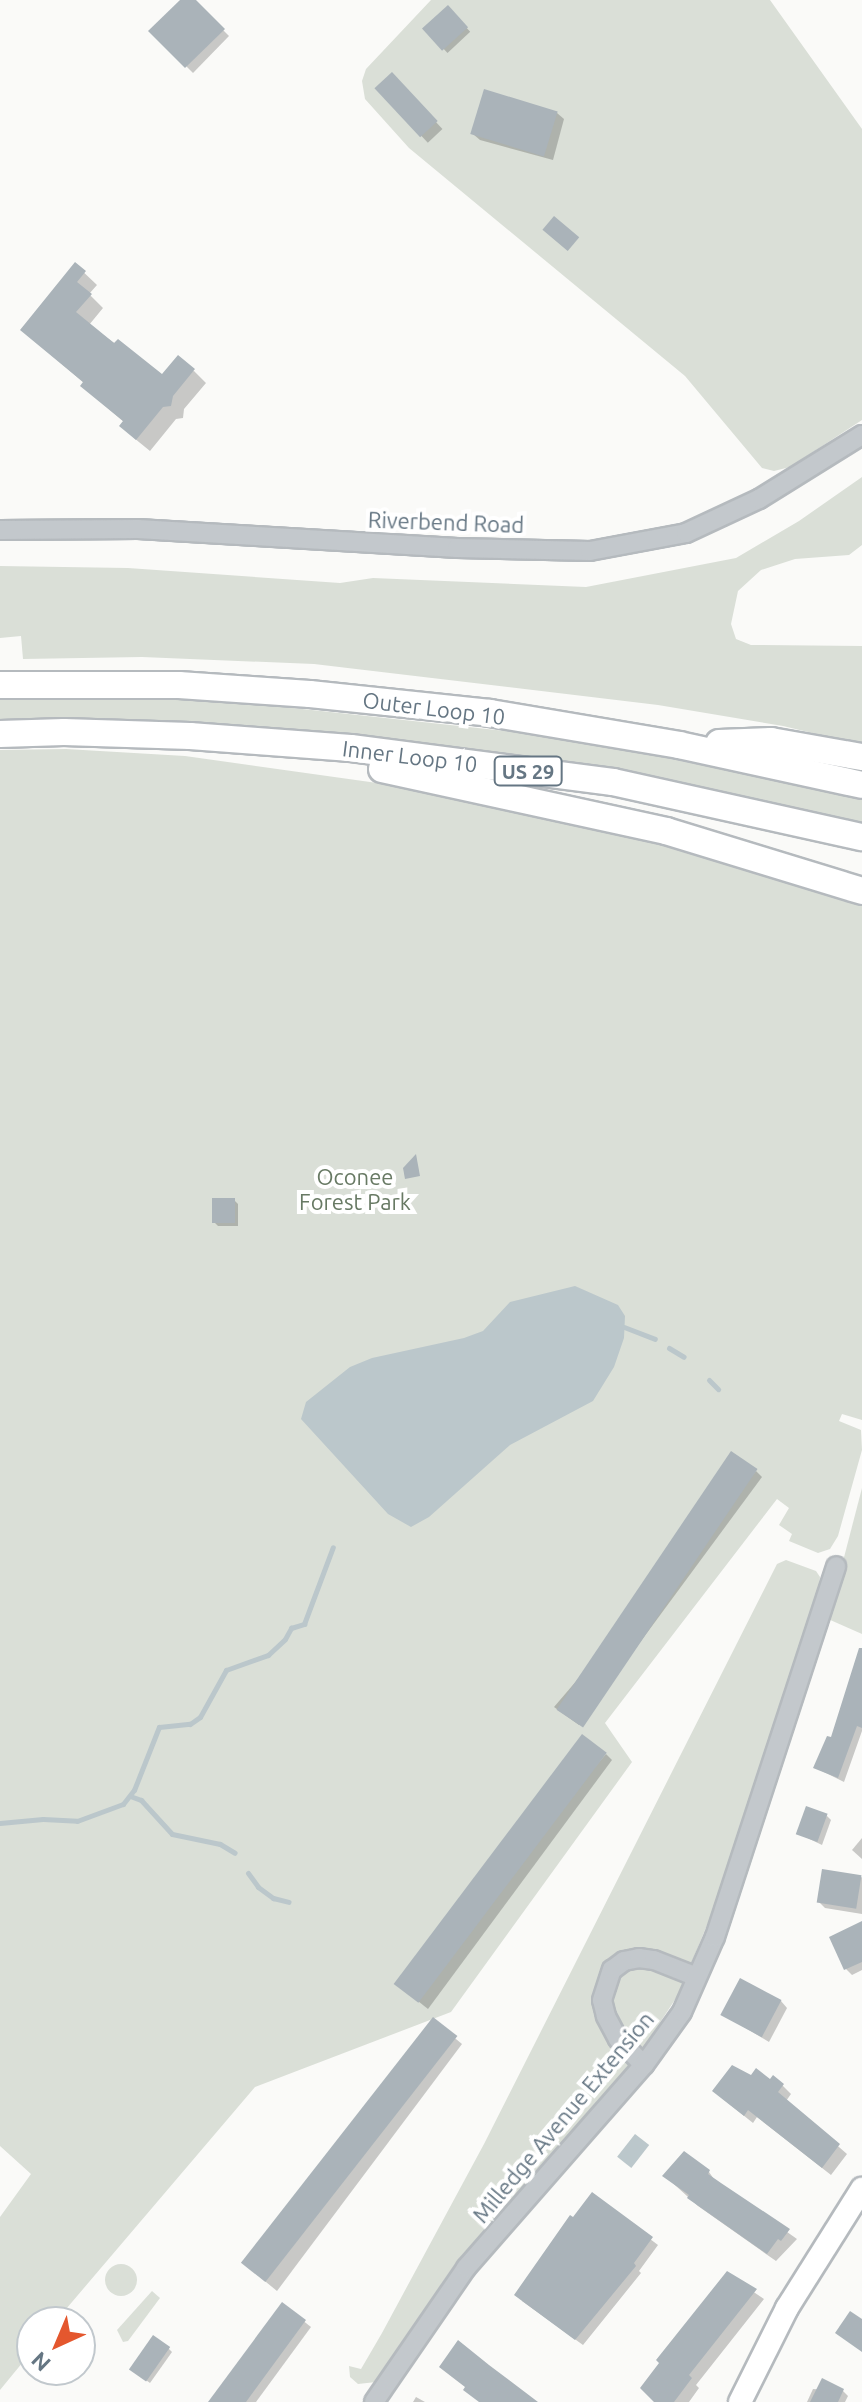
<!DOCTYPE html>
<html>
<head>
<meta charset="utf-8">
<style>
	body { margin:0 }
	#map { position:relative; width:862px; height:2402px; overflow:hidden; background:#fafaf8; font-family:Ubuntu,sans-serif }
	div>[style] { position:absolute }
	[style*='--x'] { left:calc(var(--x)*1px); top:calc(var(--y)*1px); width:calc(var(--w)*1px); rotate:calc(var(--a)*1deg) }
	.green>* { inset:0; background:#dadfd7 }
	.round { border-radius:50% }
	.water>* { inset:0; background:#bbc7cb; transform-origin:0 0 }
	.shadow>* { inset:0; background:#0003; transform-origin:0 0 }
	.stream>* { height:5px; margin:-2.5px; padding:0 2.5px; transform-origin:2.5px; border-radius:2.5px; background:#bbc7cb }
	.building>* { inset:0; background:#aab3b9; transform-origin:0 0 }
	.roads { filter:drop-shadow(2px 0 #b5babe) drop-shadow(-2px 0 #b5babe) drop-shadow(0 2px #b5babe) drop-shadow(0 -2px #b5babe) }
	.minor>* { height:18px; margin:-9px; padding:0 9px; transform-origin:9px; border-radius:9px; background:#c3c8cc }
	.major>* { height:22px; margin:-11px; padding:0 11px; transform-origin:11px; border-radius:11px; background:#fff }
	.highway>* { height:26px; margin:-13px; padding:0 13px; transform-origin:13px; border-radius:13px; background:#fff }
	span { translate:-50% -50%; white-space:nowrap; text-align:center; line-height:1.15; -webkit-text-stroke:8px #fff; paint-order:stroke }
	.shield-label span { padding:2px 6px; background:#fff; border:2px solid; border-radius:6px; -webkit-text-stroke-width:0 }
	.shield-label { font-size:20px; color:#657683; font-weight:700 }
	.street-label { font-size:22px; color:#657683 }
	.park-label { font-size:22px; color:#687a64 }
	.north { position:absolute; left:16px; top:2306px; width:80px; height:80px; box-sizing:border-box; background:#fff; border:2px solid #c1c8cd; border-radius:50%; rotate:224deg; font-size:22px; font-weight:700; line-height:32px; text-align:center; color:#657683 }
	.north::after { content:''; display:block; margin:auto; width:28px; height:36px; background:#e4572e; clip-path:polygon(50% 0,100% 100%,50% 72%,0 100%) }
</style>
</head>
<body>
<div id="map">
	<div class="green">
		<div style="clip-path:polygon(431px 0,770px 0,862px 129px,862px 420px,790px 467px,774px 471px,762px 468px,685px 376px,409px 148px,365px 99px,362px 81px,366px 69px)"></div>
		<div style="clip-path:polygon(862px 477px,862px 545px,849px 555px,795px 559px,761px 570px,738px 591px,731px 624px,736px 639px,751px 645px,862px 646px,862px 745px,783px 726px,658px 705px,314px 664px,142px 657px,23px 659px,21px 636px,0 638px,0 566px,128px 568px,340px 583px,373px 578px,586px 587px,736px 558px,799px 521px)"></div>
		<div style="clip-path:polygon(102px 697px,237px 702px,569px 738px,862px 798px,862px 824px,562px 763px,428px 745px,304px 732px,0 722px,0 698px)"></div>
		<div style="clip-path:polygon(66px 749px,185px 756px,420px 789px,657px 841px,862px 901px,862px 1420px,842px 1414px,839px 1421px,861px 1430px,862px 1450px,838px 1536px,830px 1549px,818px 1553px,789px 1541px,792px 1534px,779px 1525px,789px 1508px,777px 1499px,605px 1723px,632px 1762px,451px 2012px,255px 2087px,55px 2322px,32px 2322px,32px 2351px,0 2390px,0 2217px,31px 2174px,0 2146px,0 750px)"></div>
		<div style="clip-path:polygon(862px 1488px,862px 1634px,828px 1619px)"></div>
		<div style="clip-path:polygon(786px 1560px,816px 1571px,820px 1577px,817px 1602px,720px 1894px,678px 1995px,640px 2053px,451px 2270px,376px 2382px,358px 2384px,350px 2377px,349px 2366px,361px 2369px,382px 2333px,484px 2144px,777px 1564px)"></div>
		<div class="round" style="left:105px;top:2264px;width:32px;height:32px"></div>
		<div style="clip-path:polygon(152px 2291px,160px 2298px,128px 2341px,123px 2342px,117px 2330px)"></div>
	</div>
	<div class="water">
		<div style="clip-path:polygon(575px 1286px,618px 1305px,625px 1316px,624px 1338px,614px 1367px,593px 1401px,510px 1445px,429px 1517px,411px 1527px,388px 1514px,301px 1419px,306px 1402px,350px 1367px,372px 1358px,464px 1338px,483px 1331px,510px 1302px)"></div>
		<div style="left:635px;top:2134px;width:18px;height:29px;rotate:38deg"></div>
	</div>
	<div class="shadow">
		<div style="clip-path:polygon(183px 0,193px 0,229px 36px,193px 73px,151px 31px)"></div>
		<div style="left:447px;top:7px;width:34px;height:31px;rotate:47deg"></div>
		<div style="left:392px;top:75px;width:74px;height:20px;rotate:47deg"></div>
		<div style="clip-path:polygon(557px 113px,564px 119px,553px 160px,480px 140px,473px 134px)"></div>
		<div style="clip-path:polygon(76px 265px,97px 285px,89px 294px,103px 308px,89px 325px,162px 377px,194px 371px,206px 383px,184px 409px,183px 418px,176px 419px,150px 451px,134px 438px,124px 422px,82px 386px,84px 383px,22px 330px)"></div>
		<div style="clip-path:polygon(234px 1200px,238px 1204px,238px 1226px,218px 1226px,214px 1222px)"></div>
		<div style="clip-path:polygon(756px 1471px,762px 1477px,579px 1725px,554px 1707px)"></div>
		<div style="clip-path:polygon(862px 1669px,862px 1731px,844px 1782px,816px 1768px,832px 1740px)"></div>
		<div style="clip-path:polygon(606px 1754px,612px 1760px,428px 2009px,404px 1990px)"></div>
		<div style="clip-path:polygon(827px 1816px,831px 1820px,822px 1845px,797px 1833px)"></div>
		<div style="clip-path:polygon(862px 1838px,862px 1859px,852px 1850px)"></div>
		<div style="clip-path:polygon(862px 1877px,862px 1914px,825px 1908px,819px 1902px)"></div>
		<div style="clip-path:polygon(862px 1923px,862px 1970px,852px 1975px,846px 1969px)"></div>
		<div style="clip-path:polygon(781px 2001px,787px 2008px,769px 2042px,724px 2015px)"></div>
		<div style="clip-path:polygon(433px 2020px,462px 2044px,277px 2291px,255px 2273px)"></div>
		<div style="clip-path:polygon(752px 2078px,770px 2082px,773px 2078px,783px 2086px,791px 2094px,786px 2101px,847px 2154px,831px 2175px,757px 2117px,753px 2123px,723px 2099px)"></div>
		<div style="clip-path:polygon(709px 2172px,716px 2182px,797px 2239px,776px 2261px,698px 2206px,665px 2176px)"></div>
		<div style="clip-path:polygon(592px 2195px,658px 2245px,639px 2271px,641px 2273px,583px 2345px,522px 2301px)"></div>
		<div style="clip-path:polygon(727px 2274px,764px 2299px,696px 2385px,699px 2388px,689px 2402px,658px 2402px)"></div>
		<div style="clip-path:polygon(283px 2305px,311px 2327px,256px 2402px,210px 2402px)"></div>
		<div style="clip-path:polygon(168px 2348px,172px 2352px,150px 2383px,135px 2372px)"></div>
		<div style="clip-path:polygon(813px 2389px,843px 2391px,848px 2396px,845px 2402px,807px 2402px)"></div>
		<div style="clip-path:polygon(416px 2397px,425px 2402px,413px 2402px)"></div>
	</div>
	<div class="stream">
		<div style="--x:624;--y:1327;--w:33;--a:21"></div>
		<div style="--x:669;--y:1348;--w:17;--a:31"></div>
		<div style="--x:709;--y:1380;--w:13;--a:45"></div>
		<div style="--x:130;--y:1796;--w:12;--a:20"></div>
		<div style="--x:141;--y:1800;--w:46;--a:47.6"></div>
		<div style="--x:172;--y:1834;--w:49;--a:11.8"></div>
		<div style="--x:220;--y:1844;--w:17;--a:31"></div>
		<div style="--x:0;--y:1823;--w:43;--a:-5.3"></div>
		<div style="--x:43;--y:1819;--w:34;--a:3"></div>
		<div style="--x:77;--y:1821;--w:49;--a:-20.3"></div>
		<div style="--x:123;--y:1804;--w:18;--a:-52"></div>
		<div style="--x:134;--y:1790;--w:68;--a:-68.4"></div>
		<div style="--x:159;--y:1727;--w:31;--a:-6"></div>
		<div style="--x:190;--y:1724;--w:12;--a:-35"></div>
		<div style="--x:200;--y:1717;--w:54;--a:-61"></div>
		<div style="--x:226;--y:1670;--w:45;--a:-19.7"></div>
		<div style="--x:268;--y:1655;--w:23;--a:-43"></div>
		<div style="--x:285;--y:1639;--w:13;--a:-61"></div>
		<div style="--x:291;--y:1628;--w:14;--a:-17"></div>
		<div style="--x:304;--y:1624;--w:82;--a:-69.4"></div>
		<div style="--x:248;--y:1873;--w:17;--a:54"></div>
		<div style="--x:258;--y:1887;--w:19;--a:36"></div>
		<div style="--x:273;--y:1898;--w:16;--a:14"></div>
	</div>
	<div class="building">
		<div style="clip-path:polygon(180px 0,196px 0,225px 29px,185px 68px,148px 31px)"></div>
		<div style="left:448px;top:5px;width:30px;height:35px;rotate:48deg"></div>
		<div style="left:392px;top:72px;width:67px;height:24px;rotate:47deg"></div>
		<div style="left:484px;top:89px;width:77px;height:47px;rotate:17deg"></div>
		<div style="left:554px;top:216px;width:33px;height:18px;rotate:40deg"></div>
		<div style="clip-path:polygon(75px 262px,86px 271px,77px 282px,92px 294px,76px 312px,114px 343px,118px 339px,162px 374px,178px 355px,195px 369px,173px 396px,171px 406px,163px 407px,136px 440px,119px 426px,123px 421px,80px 386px,83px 382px,20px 330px)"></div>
		<div style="clip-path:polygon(416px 1154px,420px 1176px,405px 1179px,403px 1168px)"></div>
		<div style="left:212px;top:1198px;width:23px;height:25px"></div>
		<div style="left:731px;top:1451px;width:32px;height:312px;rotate:34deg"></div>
		<div style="clip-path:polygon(859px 1648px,862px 1648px,862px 1728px,857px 1726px,838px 1778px,813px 1768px,827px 1736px,831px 1737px)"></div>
		<div style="left:582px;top:1734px;width:31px;height:313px;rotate:37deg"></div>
		<div style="left:806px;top:1806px;width:23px;height:30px;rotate:20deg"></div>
		<div style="left:822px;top:1869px;width:40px;height:34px;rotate:9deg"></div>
		<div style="clip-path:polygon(862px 1921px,862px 1962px,844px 1970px,829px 1937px)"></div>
		<div style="left:740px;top:1978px;width:47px;height:42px;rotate:28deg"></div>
		<div style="left:433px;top:2017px;width:31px;height:312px;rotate:38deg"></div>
		<div style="clip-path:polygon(732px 2065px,751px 2075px,756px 2068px,770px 2079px,773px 2075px,784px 2084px,778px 2092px,840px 2144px,822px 2168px,748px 2110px,744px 2116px,712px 2091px)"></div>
		<div style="clip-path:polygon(684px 2151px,710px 2170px,708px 2174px,721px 2183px,790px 2229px,781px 2241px,778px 2239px,767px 2254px,687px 2198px,689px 2195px,662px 2176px)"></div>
		<div style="clip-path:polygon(592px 2192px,653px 2237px,634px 2263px,636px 2266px,575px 2340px,514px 2295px,570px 2215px,573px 2217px)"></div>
		<div style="clip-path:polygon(727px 2271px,757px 2289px,689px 2375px,692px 2378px,674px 2402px,654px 2402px,640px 2388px,659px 2363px,656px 2360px)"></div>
		<div style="clip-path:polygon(282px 2302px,306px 2320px,246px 2402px,208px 2402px)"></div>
		<div style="clip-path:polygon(850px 2311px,862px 2319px,862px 2352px,835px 2333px)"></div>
		<div style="left:153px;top:2335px;width:21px;height:42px;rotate:35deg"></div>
		<div style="clip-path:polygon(458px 2340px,489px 2365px,538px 2402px,479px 2402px,463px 2390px,465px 2387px,439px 2367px)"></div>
		<div style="clip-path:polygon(822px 2378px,844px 2389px,838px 2402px,810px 2402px)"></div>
	</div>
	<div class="roads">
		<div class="minor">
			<div style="--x:0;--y:530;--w:138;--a:-0.4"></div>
			<div style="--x:138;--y:529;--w:320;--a:3.4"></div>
			<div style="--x:457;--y:548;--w:133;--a:1.3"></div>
			<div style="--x:590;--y:551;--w:98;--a:-10.6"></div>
			<div style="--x:686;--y:533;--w:81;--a:-25"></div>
			<div style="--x:759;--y:499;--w:121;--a:-31.9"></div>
			<div style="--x:644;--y:2065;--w:37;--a:-135"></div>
			<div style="--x:618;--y:2039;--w:26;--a:-118"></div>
			<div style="--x:606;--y:2016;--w:16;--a:-104"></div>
			<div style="--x:602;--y:2000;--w:32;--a:-72"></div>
			<div style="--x:612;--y:1970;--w:15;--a:-37"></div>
			<div style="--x:624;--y:1961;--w:15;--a:-11"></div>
			<div style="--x:639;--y:1958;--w:15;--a:8"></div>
			<div style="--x:654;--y:1960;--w:46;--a:21.6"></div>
			<div style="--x:374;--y:2402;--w:163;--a:-55.5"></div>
			<div style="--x:466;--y:2268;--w:270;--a:-48.8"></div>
			<div style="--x:644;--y:2065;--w:65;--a:-54.4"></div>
			<div style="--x:682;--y:2012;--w:82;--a:-66.3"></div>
			<div style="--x:715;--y:1937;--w:390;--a:-71.9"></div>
		</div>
		<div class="major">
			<div style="--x:740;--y:2402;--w:105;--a:-63.4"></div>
			<div style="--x:787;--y:2308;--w:141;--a:-57.8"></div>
		</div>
		<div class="highway">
			<div style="--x:0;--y:685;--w:179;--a:0"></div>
			<div style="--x:179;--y:685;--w:131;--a:3.9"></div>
			<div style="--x:310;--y:694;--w:181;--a:6"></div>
			<div style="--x:490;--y:713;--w:192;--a:9.6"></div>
			<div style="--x:679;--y:745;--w:187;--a:12.3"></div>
			<div style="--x:0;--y:734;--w:64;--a:-1.8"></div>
			<div style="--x:64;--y:732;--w:126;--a:1.8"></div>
			<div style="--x:190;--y:736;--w:161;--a:4.3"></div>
			<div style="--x:351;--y:748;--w:264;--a:7.4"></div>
			<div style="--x:613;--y:782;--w:255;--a:12.5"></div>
			<div style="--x:719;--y:743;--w:52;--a:-2.2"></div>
			<div style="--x:771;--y:741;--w:92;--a:10"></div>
			<div style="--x:382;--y:769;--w:291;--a:12.3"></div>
			<div style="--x:666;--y:831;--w:205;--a:17"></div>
		</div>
	</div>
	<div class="shield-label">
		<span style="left:528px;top:771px">US 29</span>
	</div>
	<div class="street-label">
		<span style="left:446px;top:522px;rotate:2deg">Riverbend Road</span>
		<span style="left:434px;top:708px;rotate:7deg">Outer Loop 10</span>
		<span style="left:410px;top:756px;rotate:7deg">Inner Loop 10</span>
		<span style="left:563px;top:2117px;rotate:-50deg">Milledge Avenue Extension</span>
	</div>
	<div class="park-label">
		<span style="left:355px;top:1189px">Oconee<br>Forest Park</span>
	</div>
	<div class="north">N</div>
</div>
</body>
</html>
